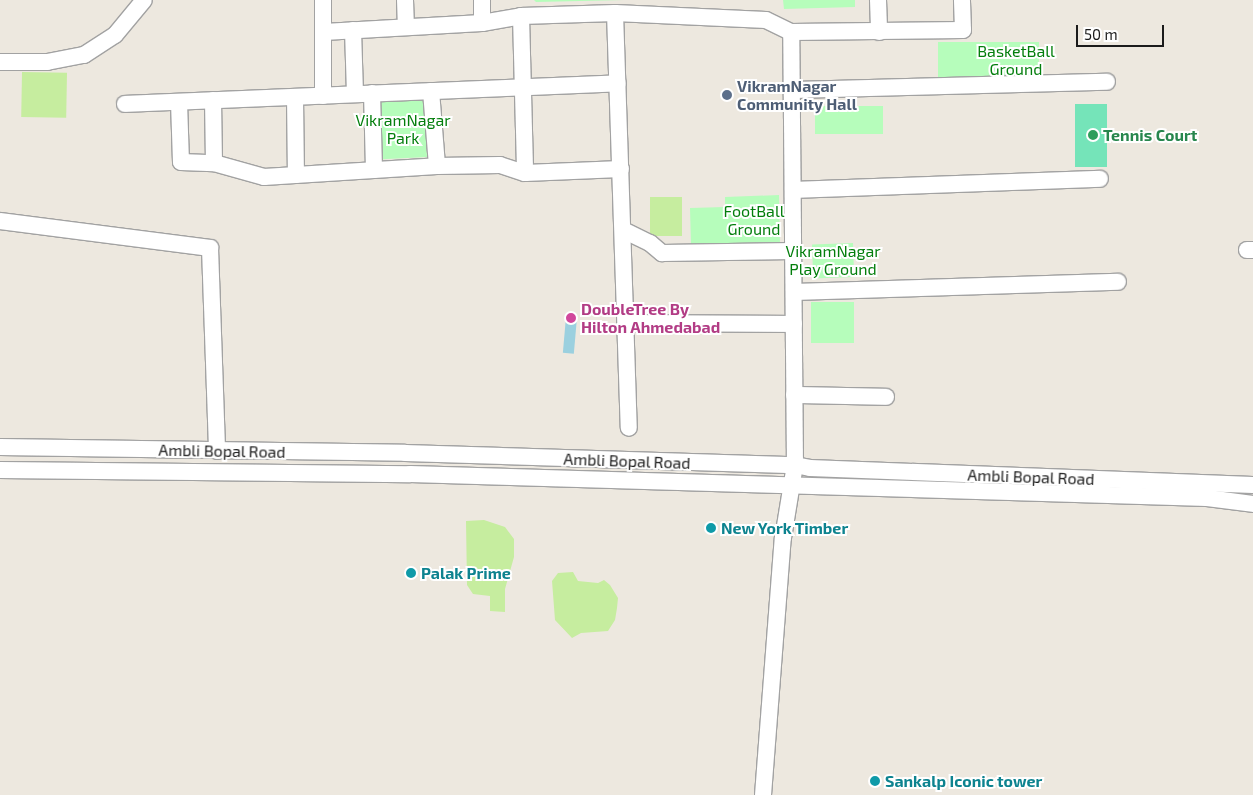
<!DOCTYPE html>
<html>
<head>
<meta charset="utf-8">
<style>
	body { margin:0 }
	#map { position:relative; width:1253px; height:795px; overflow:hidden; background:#ede8df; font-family:"Exo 2",sans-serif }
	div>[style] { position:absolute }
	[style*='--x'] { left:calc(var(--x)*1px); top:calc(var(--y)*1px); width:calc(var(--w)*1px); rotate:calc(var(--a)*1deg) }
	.grass>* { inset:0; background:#c6ed9f; transform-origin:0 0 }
	.park>* { inset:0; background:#b6fdbb; transform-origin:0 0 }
	.pitch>* { inset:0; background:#75e4b9; transform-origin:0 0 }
	.water>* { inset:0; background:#9bd0df; transform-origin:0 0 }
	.roads { filter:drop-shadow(1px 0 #a2a2a2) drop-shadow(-1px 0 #a2a2a2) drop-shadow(0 1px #a2a2a2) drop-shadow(0 -1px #a2a2a2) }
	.minor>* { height:16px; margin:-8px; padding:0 8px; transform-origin:8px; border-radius:8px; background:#fff }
	.dots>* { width:14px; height:14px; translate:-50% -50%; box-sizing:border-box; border:2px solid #fff; border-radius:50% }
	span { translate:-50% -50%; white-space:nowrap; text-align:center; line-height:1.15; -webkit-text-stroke:4px #fff; paint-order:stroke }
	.park-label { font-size:16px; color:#037e0c }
	.service-label { font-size:16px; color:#4e5e75; font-weight:700 }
	.left { translate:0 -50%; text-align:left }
	.leisure-label { font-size:16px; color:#27864d; font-weight:700 }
	.hotel-label { font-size:16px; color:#b23c85; font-weight:700 }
	.street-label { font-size:16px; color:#1b1b1b }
	.culture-label { font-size:16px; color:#0d838f; font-weight:700 }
	.scale { position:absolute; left:1076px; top:25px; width:88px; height:22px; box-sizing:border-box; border:2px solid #1b1b1b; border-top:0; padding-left:6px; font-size:15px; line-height:18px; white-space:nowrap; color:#1b1b1b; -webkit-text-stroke:4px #fff; paint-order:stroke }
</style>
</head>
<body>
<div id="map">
	<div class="grass">
		<div style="left:22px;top:72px;width:45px;height:45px;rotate:1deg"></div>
		<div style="left:650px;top:197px;width:32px;height:39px"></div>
		<div style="clip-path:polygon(484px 520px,505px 527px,514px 539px,514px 557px,505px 589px,505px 612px,490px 611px,490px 596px,473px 594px,467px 585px,466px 521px)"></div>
		<div style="clip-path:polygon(573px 572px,578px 581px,598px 583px,604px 580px,610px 585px,618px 598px,617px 608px,615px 620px,608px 631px,581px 633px,572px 638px,555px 620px,552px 581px,558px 573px)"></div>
	</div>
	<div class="park">
		<div style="clip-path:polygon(534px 0,624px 0,536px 2px)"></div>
		<div style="clip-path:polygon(783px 0,855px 0,855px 7px,784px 9px)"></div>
		<div style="left:1039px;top:42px;width:36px;height:101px;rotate:90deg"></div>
		<div style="left:424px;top:99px;width:58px;height:45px;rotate:87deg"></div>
		<div style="left:883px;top:106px;width:28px;height:68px;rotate:90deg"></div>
		<div style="clip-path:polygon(779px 195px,780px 244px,691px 246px,690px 208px,725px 207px,725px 197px)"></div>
		<div style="left:853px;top:243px;width:34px;height:41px;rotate:88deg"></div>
		<div style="left:854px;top:302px;width:41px;height:43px;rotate:90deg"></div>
	</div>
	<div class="pitch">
		<div style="left:1075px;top:104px;width:32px;height:63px"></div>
	</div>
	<div class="water">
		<div style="left:566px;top:317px;width:11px;height:36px;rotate:5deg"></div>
	</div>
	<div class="roads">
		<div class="minor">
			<div style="--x:405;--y:0;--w:27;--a:88"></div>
			<div style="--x:482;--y:0;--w:23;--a:90"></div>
			<div style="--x:878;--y:0;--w:32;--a:88"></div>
			<div style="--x:615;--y:13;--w:415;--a:88.1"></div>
			<div style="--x:521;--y:16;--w:94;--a:-1.8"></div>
			<div style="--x:615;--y:13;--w:151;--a:2.7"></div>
			<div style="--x:766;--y:20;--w:28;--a:26"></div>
			<div style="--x:353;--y:30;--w:64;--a:88.2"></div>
			<div style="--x:324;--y:32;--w:158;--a:-3.3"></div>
			<div style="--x:482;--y:23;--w:40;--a:-10"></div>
			<div style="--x:521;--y:16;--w:157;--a:88.5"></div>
			<div style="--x:0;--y:62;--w:47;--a:0"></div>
			<div style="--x:47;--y:62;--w:38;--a:-11"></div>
			<div style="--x:84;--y:55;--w:37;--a:-33"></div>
			<div style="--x:115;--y:35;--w:45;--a:-50.4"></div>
			<div style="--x:792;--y:90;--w:315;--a:-1.5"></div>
			<div style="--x:431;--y:91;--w:75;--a:85.4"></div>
			<div style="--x:372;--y:93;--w:77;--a:88.5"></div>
			<div style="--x:323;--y:96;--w:96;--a:-90"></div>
			<div style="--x:295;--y:97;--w:78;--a:89.3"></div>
			<div style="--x:179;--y:102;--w:60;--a:88.1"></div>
			<div style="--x:181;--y:162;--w:33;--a:2"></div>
			<div style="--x:214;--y:163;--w:63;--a:-90.9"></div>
			<div style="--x:125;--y:104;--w:493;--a:-2.4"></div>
			<div style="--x:214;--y:163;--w:52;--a:15.6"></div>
			<div style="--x:264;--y:177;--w:173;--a:-3.6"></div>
			<div style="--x:437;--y:166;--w:63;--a:-0.9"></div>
			<div style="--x:500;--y:165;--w:26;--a:18"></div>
			<div style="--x:525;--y:173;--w:96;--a:-2.4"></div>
			<div style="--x:793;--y:190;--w:307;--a:-2.1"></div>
			<div style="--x:0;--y:221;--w:212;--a:7.3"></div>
			<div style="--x:210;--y:248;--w:203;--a:88"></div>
			<div style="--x:623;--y:230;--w:30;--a:26"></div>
			<div style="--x:650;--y:243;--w:16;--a:40"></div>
			<div style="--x:662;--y:253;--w:131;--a:-0.9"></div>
			<div style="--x:1247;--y:250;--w:6;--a:0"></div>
			<div style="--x:794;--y:292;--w:324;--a:-1.8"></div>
			<div style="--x:626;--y:323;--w:168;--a:0.3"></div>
			<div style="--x:794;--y:395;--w:92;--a:1.2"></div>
			<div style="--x:0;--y:447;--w:405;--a:0.8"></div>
			<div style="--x:405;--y:453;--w:390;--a:1.8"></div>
			<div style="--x:795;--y:465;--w:15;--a:11"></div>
			<div style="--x:810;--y:468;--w:443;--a:2.2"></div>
			<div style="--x:0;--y:470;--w:410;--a:0.6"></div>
			<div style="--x:410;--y:474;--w:797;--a:1.72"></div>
			<div style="--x:1207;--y:498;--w:46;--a:7.4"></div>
			<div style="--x:763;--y:795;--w:258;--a:-85.6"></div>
			<div style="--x:783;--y:538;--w:74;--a:-80.7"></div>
			<div style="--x:795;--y:465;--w:433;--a:-90.5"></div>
			<div style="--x:791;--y:32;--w:172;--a:-0.7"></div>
			<div style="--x:963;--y:30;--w:30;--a:-92"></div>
		</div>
	</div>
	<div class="dots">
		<div style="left:727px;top:95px;background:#5c6f8a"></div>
		<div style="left:1093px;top:135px;background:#2e9e5b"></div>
		<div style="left:571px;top:318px;background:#d1479c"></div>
		<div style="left:711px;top:528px;background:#0f9aa8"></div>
		<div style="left:411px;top:573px;background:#0f9aa8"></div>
		<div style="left:875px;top:781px;background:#0f9aa8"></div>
	</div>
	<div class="park-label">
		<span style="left:1016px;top:60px">BasketBall<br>Ground</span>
		<span style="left:403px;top:129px">VikramNagar<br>Park</span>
		<span style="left:754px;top:220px">FootBall<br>Ground</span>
		<span style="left:833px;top:260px">VikramNagar<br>Play Ground</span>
	</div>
	<div class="service-label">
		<span class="left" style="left:737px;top:95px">VikramNagar<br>Community Hall</span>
	</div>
	<div class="leisure-label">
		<span class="left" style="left:1103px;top:135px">Tennis Court</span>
	</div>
	<div class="hotel-label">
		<span class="left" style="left:581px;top:318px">DoubleTree By<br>Hilton Ahmedabad</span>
	</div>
	<div class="street-label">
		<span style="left:222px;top:451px;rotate:1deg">Ambli Bopal Road</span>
		<span style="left:627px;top:461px;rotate:2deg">Ambli Bopal Road</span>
		<span style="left:1031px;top:477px;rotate:2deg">Ambli Bopal Road</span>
	</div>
	<div class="culture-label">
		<span class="left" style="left:721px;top:528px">New York Timber</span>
		<span class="left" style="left:421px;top:573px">Palak Prime</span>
		<span class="left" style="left:885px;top:781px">Sankalp Iconic tower</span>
	</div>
	<div class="scale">50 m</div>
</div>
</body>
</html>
